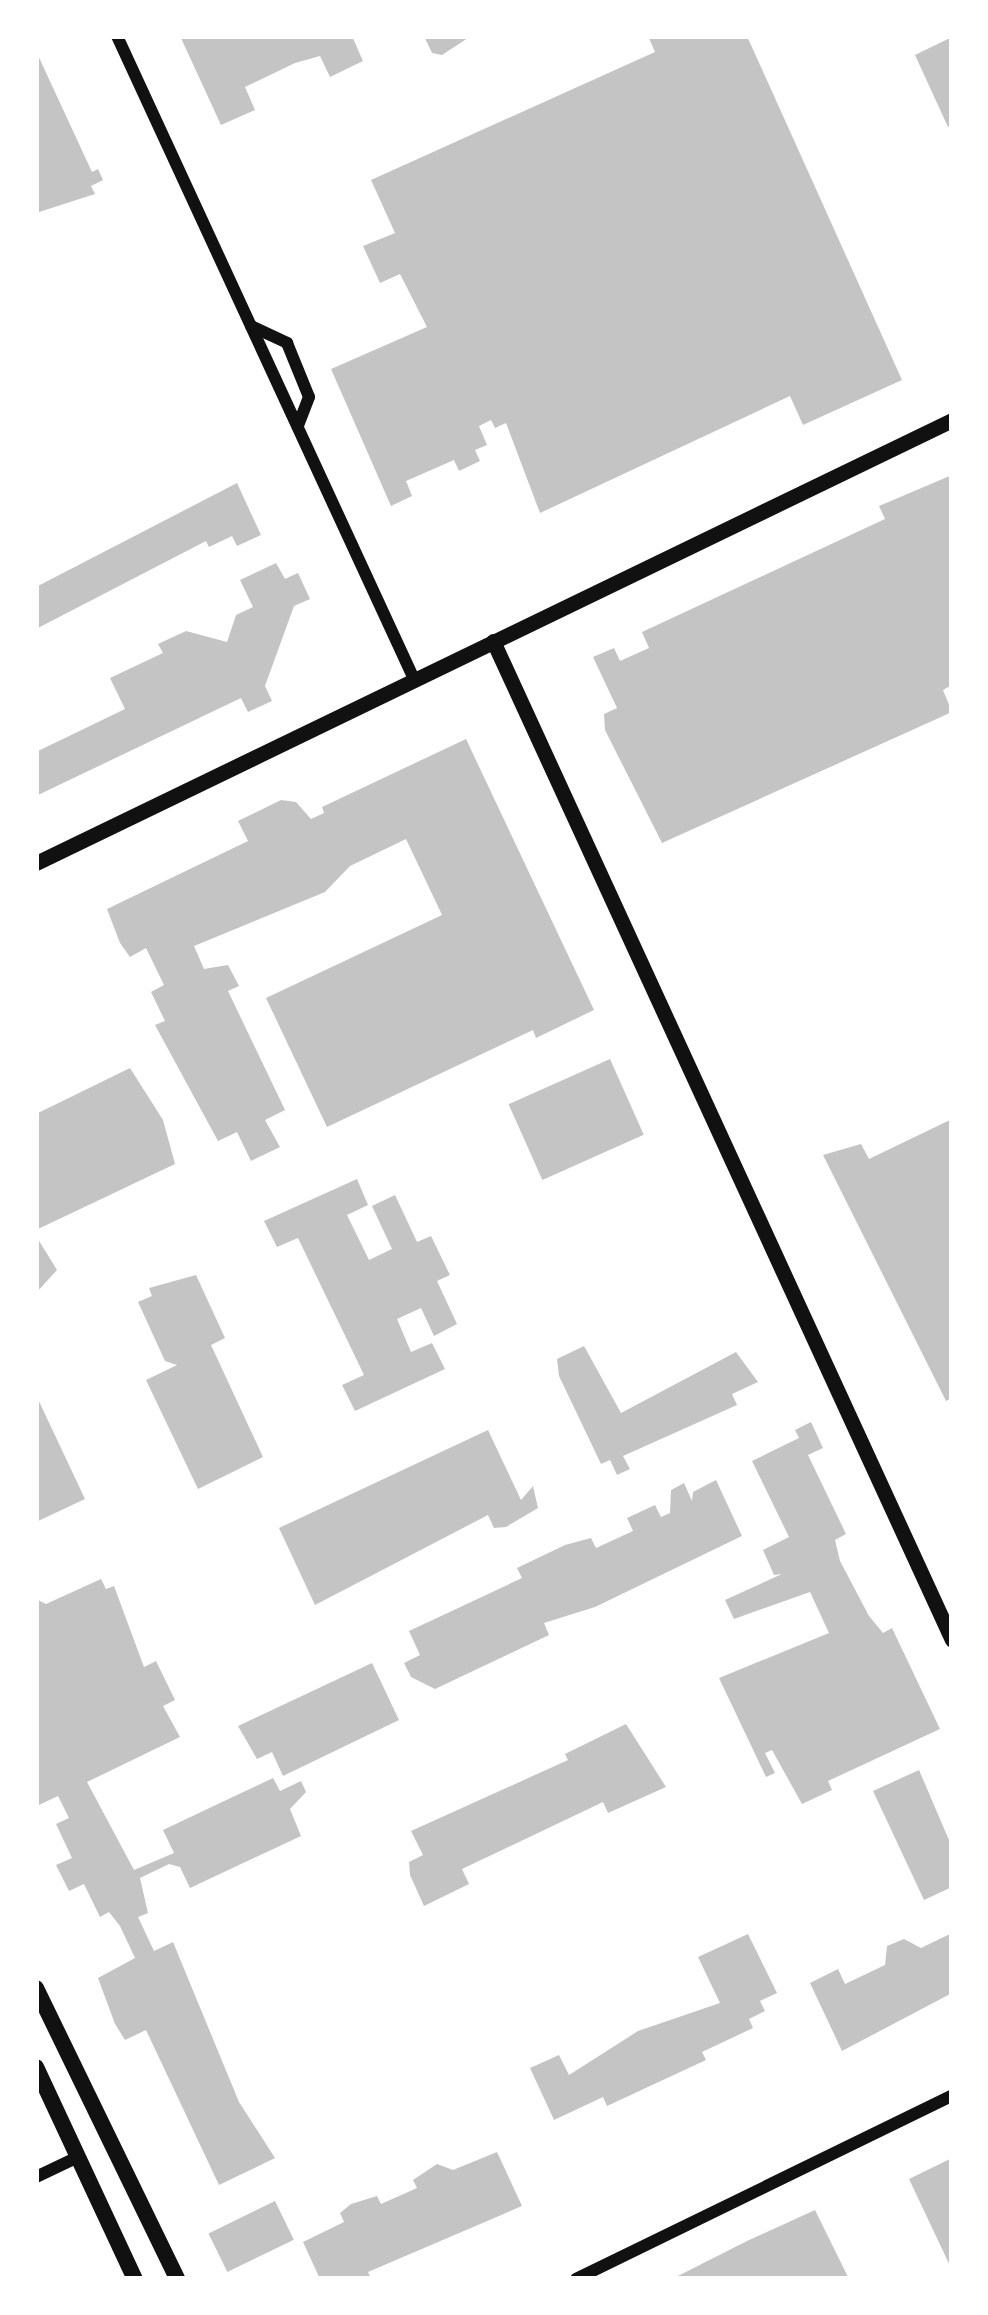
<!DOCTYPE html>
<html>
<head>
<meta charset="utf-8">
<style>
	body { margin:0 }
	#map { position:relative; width:988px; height:2315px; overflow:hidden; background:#fff; font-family:"PT Sans",sans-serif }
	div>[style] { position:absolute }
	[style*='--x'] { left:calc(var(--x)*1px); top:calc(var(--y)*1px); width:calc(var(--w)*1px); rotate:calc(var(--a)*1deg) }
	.building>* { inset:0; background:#c4c4c4; transform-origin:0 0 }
	.minor>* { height:12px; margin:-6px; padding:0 6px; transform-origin:6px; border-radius:6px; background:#111 }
	.tertiary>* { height:15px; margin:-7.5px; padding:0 7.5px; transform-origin:7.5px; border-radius:7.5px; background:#111 }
	.secondary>* { height:16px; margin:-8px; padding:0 8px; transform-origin:8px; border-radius:8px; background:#111 }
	span { translate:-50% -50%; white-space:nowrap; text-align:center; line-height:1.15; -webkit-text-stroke:9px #fff; paint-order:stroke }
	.frame { position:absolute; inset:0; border:39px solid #fff; pointer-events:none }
</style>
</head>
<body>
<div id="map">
	<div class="building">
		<div style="clip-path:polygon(180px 36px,352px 36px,363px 61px,330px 77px,320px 56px,295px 63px,245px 87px,255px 110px,221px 125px)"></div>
		<div style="clip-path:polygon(424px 36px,471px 36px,442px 55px,432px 53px)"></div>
		<div style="clip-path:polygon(648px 36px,747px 36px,902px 380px,803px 425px,790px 396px,540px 513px,506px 423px,495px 428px,491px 420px,479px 426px,487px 445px,475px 450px,480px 461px,459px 471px,454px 460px,406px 481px,412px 496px,391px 506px,331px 369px,427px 327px,400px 274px,380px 283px,363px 246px,395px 233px,371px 180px,655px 52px)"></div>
		<div style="clip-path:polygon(952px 37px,952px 125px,948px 127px,915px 55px)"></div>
		<div style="clip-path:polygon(36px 51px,92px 172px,98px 169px,103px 180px,91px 186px,95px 194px,36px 213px)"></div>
		<div style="clip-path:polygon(952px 475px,952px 685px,943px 690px,952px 712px,662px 843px,605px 730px,604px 714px,617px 708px,593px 657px,614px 648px,620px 661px,649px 648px,642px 632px,885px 519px,879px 506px)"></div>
		<div style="clip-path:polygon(237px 483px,261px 535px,237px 546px,232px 536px,209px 547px,206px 541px,36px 629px,36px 587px)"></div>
		<div style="clip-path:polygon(276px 563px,285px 579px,298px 573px,310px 599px,294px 606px,265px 686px,272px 701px,248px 712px,241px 698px,36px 796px,36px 752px,125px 709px,110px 678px,163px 653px,158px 644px,186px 631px,227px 642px,236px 615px,253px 607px,240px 580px)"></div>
		<div style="clip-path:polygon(466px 739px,594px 1010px,536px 1038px,533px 1030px,327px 1127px,266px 998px,442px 915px,406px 839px,350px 866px,325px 892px,194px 946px,204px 969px,228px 965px,239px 986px,228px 991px,285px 1110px,265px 1120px,280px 1147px,251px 1161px,237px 1132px,218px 1141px,155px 1025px,165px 1021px,151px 992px,164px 985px,146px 948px,130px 957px,120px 943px,107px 909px,248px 841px,238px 821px,281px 800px,296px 802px,311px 819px,324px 813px,322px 807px)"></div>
		<div style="left:610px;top:1059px;width:83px;height:111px;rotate:66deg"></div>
		<div style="clip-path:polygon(130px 1068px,163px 1120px,175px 1164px,36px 1230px,36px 1114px)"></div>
		<div style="clip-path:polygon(952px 1119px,952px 1398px,946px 1401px,823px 1155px,861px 1144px,869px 1159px)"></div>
		<div style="clip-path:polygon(357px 1179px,368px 1205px,347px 1215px,369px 1260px,392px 1249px,372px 1206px,395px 1195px,417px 1242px,431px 1236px,450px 1275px,437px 1281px,457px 1324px,434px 1336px,421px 1308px,397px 1319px,411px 1352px,432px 1343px,445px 1369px,355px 1411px,342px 1385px,364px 1375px,298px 1238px,277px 1247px,264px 1221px)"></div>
		<div style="clip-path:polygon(36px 1236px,57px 1270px,36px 1293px)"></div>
		<div style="clip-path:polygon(196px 1275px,225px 1338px,211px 1345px,263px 1457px,198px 1489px,146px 1380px,177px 1365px,165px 1361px,138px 1302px,152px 1296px,149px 1288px)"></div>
		<div style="clip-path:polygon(584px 1346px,621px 1413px,736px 1352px,758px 1382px,732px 1394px,737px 1405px,623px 1456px,630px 1469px,617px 1475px,610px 1460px,601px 1464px,559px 1376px,557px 1359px)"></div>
		<div style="clip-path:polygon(36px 1395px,85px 1499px,36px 1522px)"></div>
		<div style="clip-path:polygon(811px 1422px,823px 1448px,808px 1455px,846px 1534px,835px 1540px,840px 1561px,869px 1616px,883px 1633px,892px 1628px,940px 1729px,828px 1781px,832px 1790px,802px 1804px,772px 1750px,765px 1753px,775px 1773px,766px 1777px,719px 1678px,829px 1633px,810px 1592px,734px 1619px,725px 1600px,782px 1574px,774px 1575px,763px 1550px,789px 1537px,752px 1461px,799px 1438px,795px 1430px)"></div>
		<div style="clip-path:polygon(488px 1430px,521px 1500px,533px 1486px,538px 1508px,506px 1527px,494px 1528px,488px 1515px,315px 1605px,279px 1528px)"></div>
		<div style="clip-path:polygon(716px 1480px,742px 1536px,595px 1607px,544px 1623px,549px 1635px,435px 1689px,411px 1677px,404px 1663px,420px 1655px,409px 1631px,522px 1578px,517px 1568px,565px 1545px,591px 1538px,596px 1548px,633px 1531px,627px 1518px,655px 1505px,661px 1517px,670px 1513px,671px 1490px,684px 1483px,692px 1501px,693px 1492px)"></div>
		<div style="clip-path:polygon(101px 1579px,106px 1589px,114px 1586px,144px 1667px,156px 1661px,175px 1700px,163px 1706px,180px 1737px,87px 1782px,134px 1870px,174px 1853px,163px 1830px,273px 1778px,280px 1791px,301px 1781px,306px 1792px,290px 1809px,301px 1836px,190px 1888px,180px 1867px,169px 1864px,140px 1878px,148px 1913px,138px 1917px,154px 1951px,173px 1942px,239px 2102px,275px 2158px,219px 2185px,146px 2030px,125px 2040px,115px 2024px,98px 1978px,135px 1958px,120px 1926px,109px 1912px,100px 1917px,84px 1884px,69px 1891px,56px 1865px,72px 1858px,56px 1824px,69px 1818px,58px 1796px,39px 1805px,36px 1800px,36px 1599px,46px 1604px)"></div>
		<div style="clip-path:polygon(372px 1663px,399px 1720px,283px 1776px,272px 1752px,257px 1759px,238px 1726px)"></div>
		<div style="clip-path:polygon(626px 1724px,666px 1787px,608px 1813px,603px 1802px,462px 1869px,469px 1884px,424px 1906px,410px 1875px,409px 1862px,423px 1855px,411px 1831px,568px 1760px,565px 1754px)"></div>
		<div style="clip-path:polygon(919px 1770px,952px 1847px,952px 1887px,924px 1900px,873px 1791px)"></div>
		<div style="clip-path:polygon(952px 1933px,952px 1993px,842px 2051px,810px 1983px,838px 1969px,845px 1984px,885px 1965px,887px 1946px,904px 1939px,921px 1948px)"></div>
		<div style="clip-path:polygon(748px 1934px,777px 1993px,760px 2001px,765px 2011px,749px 2019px,753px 2028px,702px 2052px,706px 2060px,607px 2106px,603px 2097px,554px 2120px,530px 2068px,559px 2055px,569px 2075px,638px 2031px,720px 2003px,698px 1957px)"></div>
		<div style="clip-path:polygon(497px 2152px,522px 2206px,368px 2272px,371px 2279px,320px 2279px,303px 2242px,344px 2222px,340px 2213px,351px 2204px,377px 2196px,381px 2204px,417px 2188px,413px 2180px,437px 2164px,453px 2170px)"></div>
		<div style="clip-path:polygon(952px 2158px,952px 2270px,909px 2179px)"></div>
		<div style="left:275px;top:2201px;width:43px;height:74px;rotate:64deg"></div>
		<div style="clip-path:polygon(815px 2210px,849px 2279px,672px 2279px,747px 2241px)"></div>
	</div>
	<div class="minor">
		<div style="--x:117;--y:36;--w:708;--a:65.21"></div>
		<div style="--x:251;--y:326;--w:40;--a:25"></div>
		<div style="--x:287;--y:343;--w:58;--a:67.8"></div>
		<div style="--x:309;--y:397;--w:31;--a:111"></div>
		<div style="--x:36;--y:2177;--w:47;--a:-25.5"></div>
		<div style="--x:576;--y:2279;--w:418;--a:-26"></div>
	</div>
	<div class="tertiary">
		<div style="--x:493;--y:641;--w:1099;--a:65.32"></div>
		<div style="--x:36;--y:863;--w:1017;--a:-25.81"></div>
	</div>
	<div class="secondary">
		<div style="--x:36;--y:1988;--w:323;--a:64.1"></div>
		<div style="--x:36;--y:2067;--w:234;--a:65"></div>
	</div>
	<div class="frame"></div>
</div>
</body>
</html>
